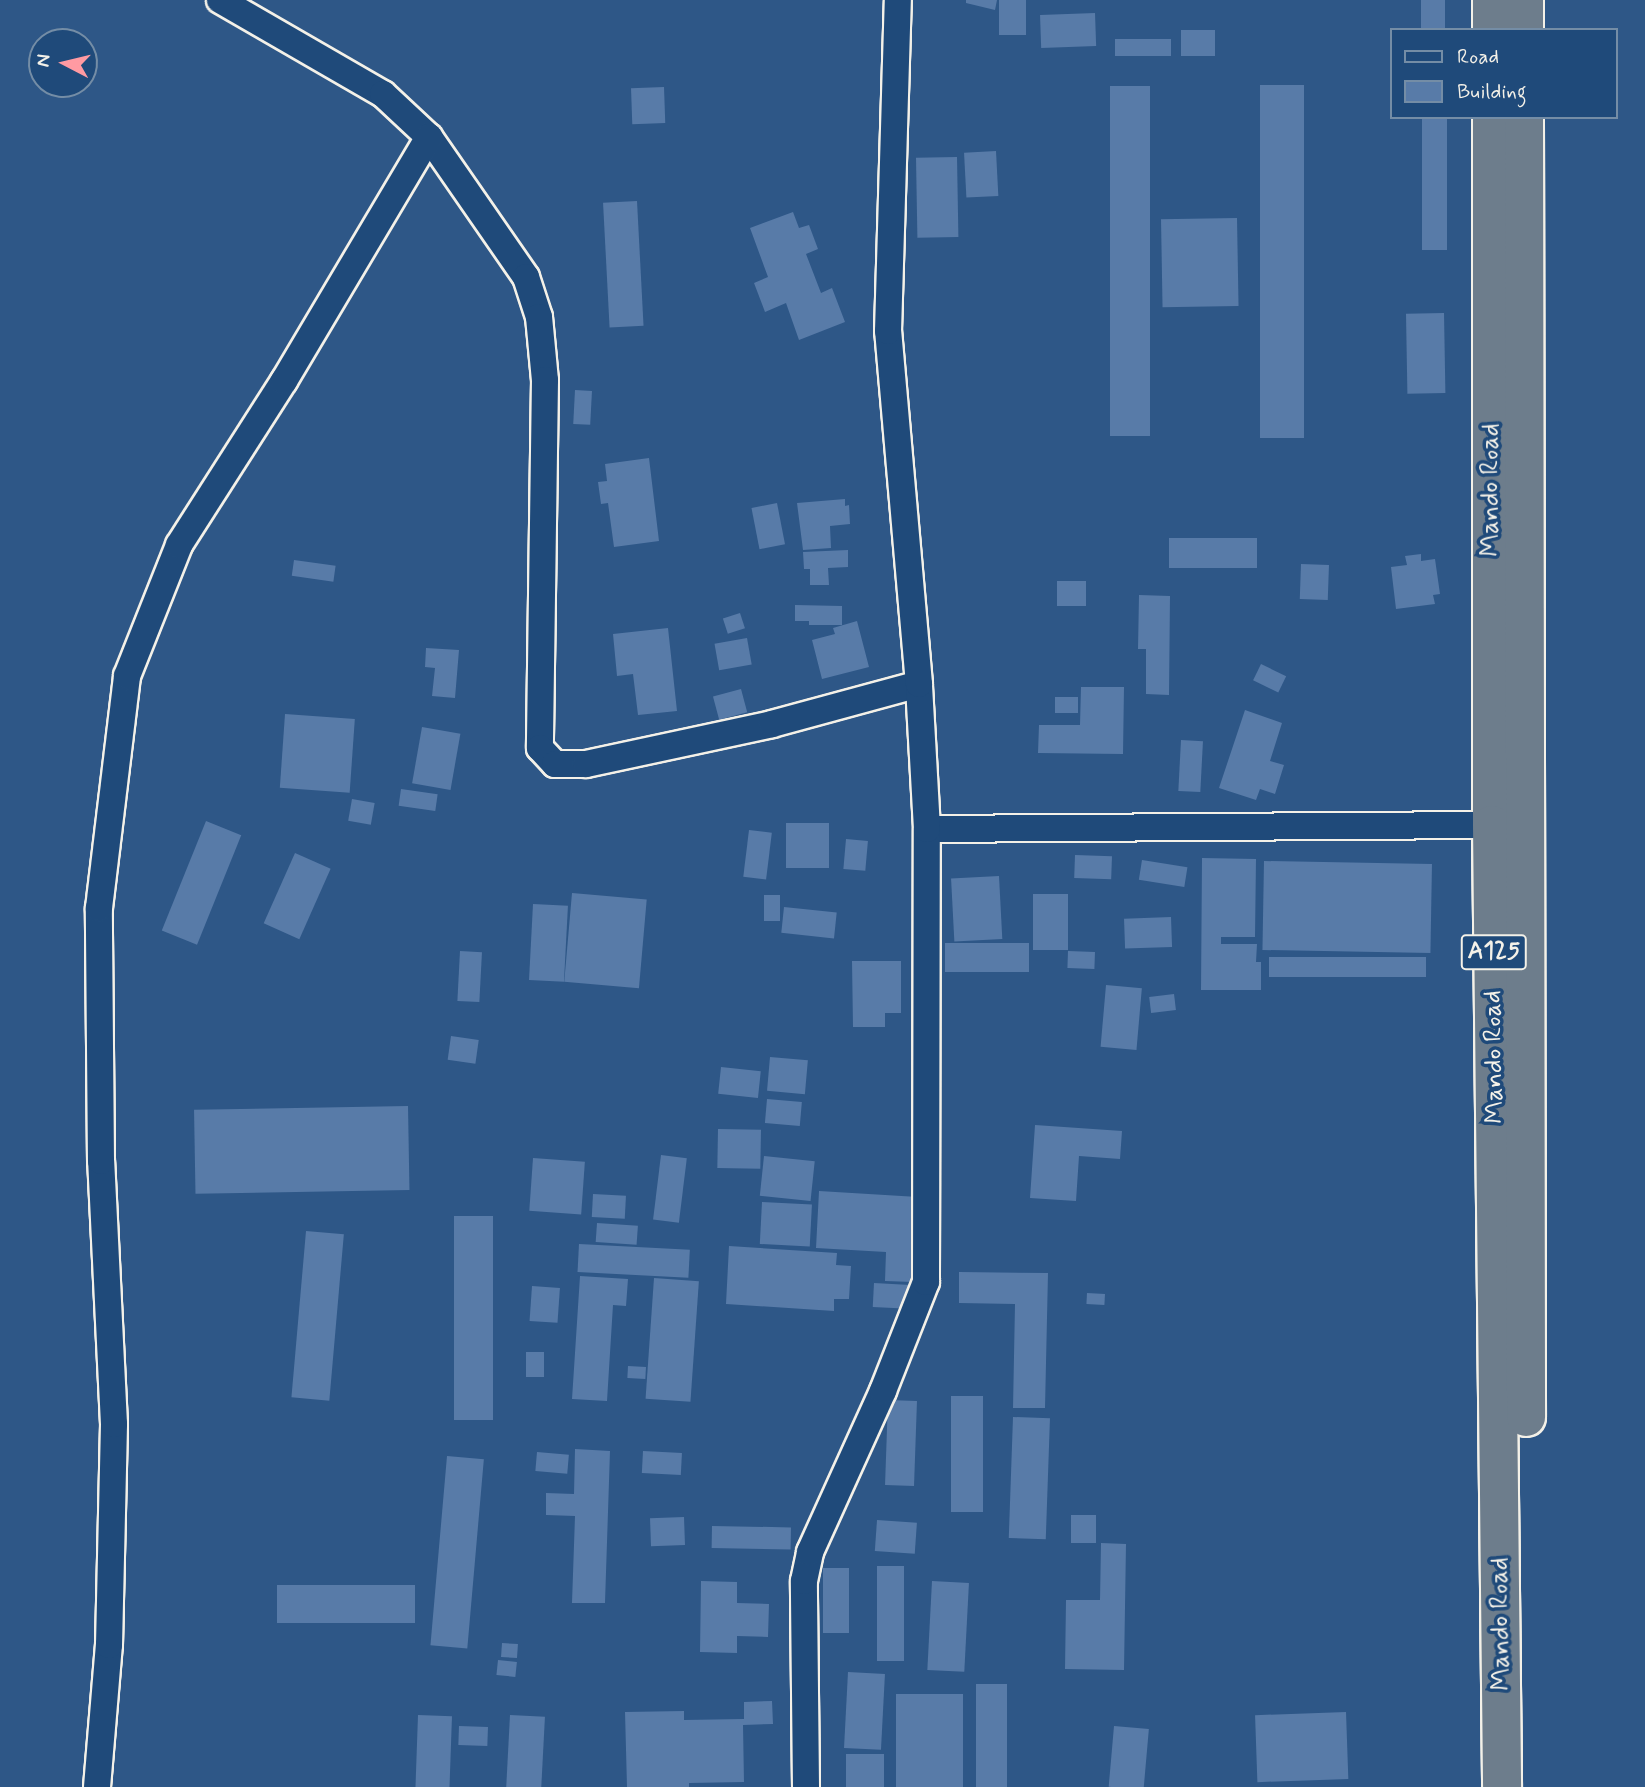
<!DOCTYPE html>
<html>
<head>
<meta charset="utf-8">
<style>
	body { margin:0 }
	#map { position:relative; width:1645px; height:1787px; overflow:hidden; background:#2e5787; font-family:Mynerve,sans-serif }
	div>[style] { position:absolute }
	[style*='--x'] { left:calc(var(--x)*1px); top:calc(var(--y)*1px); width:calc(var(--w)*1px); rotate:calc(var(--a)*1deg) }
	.building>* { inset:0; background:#587ba8; transform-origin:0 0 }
	.roads { filter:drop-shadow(2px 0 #f4f1e8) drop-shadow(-2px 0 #f4f1e8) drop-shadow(0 2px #f4f1e8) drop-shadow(0 -2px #f4f1e8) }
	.street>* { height:26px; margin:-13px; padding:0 13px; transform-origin:13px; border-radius:13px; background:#1f4a7a }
	.highway>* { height:38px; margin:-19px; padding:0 19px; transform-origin:19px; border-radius:19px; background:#6d7d8c }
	span { translate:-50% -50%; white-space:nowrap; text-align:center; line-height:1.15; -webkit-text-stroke:7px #1f4a7a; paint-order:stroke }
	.shield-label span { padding:2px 5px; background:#1f4a7a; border:2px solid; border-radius:5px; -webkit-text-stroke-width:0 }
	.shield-label { font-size:24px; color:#f4f1e8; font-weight:700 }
	.street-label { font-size:26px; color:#f4f1e8 }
	.legend { position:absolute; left:1390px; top:28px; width:228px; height:91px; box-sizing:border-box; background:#1f4a7a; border:2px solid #748da6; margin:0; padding:9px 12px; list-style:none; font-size:21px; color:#f4f1e8 }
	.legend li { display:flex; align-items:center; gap:14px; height:35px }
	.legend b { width:35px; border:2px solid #748da6 }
	.north { position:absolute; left:28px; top:28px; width:70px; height:70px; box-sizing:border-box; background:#1f4a7a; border:2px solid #748da6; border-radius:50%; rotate:277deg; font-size:19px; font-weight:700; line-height:28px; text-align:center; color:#f4f1e8 }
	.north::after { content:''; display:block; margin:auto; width:24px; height:32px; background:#ff9aa2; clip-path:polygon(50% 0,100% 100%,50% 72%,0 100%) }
</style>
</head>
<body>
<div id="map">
	<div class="building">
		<div style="clip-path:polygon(966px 0,997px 0,995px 10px,966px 3px)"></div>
		<div style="left:999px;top:0;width:27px;height:35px"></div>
		<div style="left:1421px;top:0;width:24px;height:30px"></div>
		<div style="left:1095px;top:13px;width:33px;height:55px;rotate:88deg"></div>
		<div style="left:1181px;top:30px;width:34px;height:26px"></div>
		<div style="left:1115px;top:39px;width:56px;height:17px"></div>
		<div style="left:1260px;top:85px;width:44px;height:353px"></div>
		<div style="left:1110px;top:86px;width:40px;height:350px"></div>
		<div style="left:664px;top:87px;width:36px;height:33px;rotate:88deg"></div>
		<div style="left:1422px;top:117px;width:25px;height:133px"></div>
		<div style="left:996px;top:151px;width:45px;height:32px;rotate:87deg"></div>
		<div style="left:957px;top:157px;width:80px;height:41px;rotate:89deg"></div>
		<div style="left:637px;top:201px;width:125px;height:34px;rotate:87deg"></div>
		<div style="clip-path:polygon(793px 212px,799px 228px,809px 225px,818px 249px,806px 254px,821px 293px,832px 288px,845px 322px,799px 340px,786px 303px,765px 312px,754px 283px,768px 277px,750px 228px)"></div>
		<div style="left:1237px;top:218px;width:88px;height:76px;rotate:89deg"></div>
		<div style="left:1444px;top:313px;width:80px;height:38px;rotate:89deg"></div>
		<div style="left:575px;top:390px;width:17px;height:34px;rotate:3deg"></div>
		<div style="clip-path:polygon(649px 458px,659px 541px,614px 547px,608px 503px,601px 504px,598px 482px,607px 481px,605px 464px)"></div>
		<div style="clip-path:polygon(845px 499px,845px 506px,849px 505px,850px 524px,830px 526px,831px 548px,803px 550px,797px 503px)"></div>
		<div style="left:777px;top:503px;width:42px;height:26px;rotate:79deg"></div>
		<div style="left:1169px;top:538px;width:88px;height:30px"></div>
		<div style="clip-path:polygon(848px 550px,848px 567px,828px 568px,829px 585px,810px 585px,810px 569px,804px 569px,803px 552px)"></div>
		<div style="clip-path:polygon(1421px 554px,1421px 561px,1435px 559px,1440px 594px,1433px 595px,1435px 604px,1396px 609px,1391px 567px,1407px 565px,1405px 556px)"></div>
		<div style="left:294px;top:560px;width:42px;height:16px;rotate:8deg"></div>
		<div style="left:1301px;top:564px;width:28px;height:35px;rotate:2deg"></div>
		<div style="left:1057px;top:581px;width:29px;height:25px"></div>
		<div style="clip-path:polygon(1139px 595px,1170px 596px,1169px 695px,1146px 694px,1146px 649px,1138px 649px)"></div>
		<div style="clip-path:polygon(795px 605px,842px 606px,842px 625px,809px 625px,809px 621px,795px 621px)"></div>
		<div style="left:740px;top:613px;width:16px;height:18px;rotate:72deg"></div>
		<div style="clip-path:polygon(857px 621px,869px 667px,822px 679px,812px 640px,835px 634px,833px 628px)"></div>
		<div style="clip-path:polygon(668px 628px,677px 711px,638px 715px,633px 674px,617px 676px,613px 634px)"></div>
		<div style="left:747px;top:638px;width:27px;height:33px;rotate:80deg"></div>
		<div style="clip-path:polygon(426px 648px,459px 650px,455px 698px,432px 696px,435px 668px,425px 667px)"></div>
		<div style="left:1261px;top:664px;width:28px;height:18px;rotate:26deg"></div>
		<div style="clip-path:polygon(1081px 687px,1124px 687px,1123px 754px,1038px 753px,1039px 725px,1080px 725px)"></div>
		<div style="left:741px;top:689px;width:24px;height:29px;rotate:75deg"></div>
		<div style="left:1055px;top:697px;width:23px;height:16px"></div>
		<div style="clip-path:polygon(1245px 710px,1282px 723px,1270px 761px,1284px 765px,1275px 794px,1260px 789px,1256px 800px,1219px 788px)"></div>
		<div style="left:285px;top:714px;width:70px;height:74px;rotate:4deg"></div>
		<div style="left:422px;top:727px;width:39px;height:57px;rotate:10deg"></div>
		<div style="left:1181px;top:740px;width:22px;height:51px;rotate:3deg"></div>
		<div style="left:401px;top:789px;width:37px;height:17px;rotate:8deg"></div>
		<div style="left:352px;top:799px;width:23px;height:22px;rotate:10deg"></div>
		<div style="left:206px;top:821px;width:38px;height:118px;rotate:22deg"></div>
		<div style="left:786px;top:823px;width:43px;height:45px"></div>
		<div style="left:749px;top:830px;width:23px;height:47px;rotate:7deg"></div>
		<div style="left:846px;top:839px;width:22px;height:30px;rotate:5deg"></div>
		<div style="left:295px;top:853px;width:39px;height:77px;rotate:24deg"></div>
		<div style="left:1075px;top:855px;width:37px;height:23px;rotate:2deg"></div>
		<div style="clip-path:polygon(1202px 858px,1256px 859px,1255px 937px,1221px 937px,1221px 944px,1257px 944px,1256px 962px,1261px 962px,1261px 990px,1201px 990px)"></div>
		<div style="left:1142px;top:860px;width:46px;height:20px;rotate:9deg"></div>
		<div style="left:1264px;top:861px;width:168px;height:89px;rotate:1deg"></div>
		<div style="left:999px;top:876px;width:63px;height:48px;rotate:87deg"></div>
		<div style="left:572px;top:893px;width:75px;height:89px;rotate:5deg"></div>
		<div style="left:1033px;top:894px;width:35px;height:56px"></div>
		<div style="left:764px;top:895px;width:16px;height:26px"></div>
		<div style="left:533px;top:904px;width:35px;height:76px;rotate:3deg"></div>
		<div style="left:784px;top:907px;width:53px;height:26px;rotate:6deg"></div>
		<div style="left:1171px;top:917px;width:30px;height:47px;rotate:88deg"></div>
		<div style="left:1029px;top:943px;width:29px;height:84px;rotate:90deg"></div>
		<div style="left:460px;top:951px;width:22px;height:50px;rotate:3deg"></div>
		<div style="left:1068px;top:951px;width:27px;height:17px;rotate:2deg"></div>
		<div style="left:1426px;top:957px;width:20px;height:157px;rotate:90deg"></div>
		<div style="clip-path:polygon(852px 961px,901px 961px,901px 1013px,885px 1013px,885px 1027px,853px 1027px)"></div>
		<div style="left:1106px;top:985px;width:36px;height:62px;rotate:5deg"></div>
		<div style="left:1174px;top:994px;width:16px;height:25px;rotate:83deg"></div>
		<div style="left:451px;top:1036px;width:28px;height:24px;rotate:8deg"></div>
		<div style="left:770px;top:1057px;width:38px;height:34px;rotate:5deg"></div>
		<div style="left:721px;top:1067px;width:40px;height:27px;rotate:6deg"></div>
		<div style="left:767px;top:1099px;width:35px;height:24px;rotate:5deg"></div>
		<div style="left:408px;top:1106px;width:84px;height:214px;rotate:89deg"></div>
		<div style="clip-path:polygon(1035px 1125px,1122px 1131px,1120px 1159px,1079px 1156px,1076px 1201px,1030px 1198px)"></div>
		<div style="left:718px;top:1129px;width:43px;height:39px;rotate:1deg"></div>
		<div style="left:661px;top:1155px;width:26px;height:65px;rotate:7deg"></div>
		<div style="left:764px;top:1156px;width:51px;height:40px;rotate:6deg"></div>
		<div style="left:533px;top:1158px;width:52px;height:53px;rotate:4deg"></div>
		<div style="clip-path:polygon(819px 1191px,918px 1197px,913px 1282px,885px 1281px,886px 1252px,816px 1248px)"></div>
		<div style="left:593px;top:1194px;width:33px;height:23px;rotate:3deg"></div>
		<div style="left:762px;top:1202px;width:50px;height:42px;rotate:3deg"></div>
		<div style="left:454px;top:1216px;width:39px;height:204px"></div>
		<div style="left:597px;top:1223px;width:41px;height:19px;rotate:4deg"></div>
		<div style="left:306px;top:1231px;width:38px;height:167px;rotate:5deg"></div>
		<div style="left:579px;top:1244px;width:111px;height:28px;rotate:3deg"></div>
		<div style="clip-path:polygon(729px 1246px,837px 1253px,836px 1265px,851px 1266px,849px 1299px,834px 1299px,834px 1311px,726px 1304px)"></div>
		<div style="clip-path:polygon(959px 1272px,1048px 1273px,1045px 1408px,1013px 1408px,1015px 1304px,959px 1303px)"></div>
		<div style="clip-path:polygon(580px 1276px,628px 1279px,626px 1306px,613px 1305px,607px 1401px,572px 1399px)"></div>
		<div style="left:654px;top:1278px;width:45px;height:121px;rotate:4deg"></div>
		<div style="left:874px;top:1283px;width:41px;height:24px;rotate:3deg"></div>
		<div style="left:532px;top:1286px;width:28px;height:35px;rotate:4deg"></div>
		<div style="left:1087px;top:1293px;width:18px;height:11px;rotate:3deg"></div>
		<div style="left:526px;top:1352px;width:18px;height:25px"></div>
		<div style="left:628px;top:1366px;width:18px;height:12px;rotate:3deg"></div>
		<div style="left:951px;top:1396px;width:32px;height:116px"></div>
		<div style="left:888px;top:1400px;width:29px;height:85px;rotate:2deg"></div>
		<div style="left:1013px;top:1417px;width:37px;height:121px;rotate:2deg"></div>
		<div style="clip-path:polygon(575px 1449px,610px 1451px,605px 1603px,572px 1603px,575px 1516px,546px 1515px,546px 1493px,574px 1494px)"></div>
		<div style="left:643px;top:1451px;width:39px;height:22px;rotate:3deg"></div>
		<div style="left:537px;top:1452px;width:32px;height:19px;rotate:5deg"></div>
		<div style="left:447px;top:1456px;width:37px;height:190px;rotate:5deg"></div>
		<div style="left:1071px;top:1515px;width:25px;height:28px"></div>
		<div style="left:684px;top:1517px;width:28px;height:34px;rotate:88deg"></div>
		<div style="left:877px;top:1520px;width:40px;height:31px;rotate:4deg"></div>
		<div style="left:712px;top:1526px;width:79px;height:22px;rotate:1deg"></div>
		<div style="clip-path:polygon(1101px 1543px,1126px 1544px,1124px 1670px,1065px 1669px,1066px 1600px,1100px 1600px)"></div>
		<div style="left:877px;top:1566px;width:27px;height:95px"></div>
		<div style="left:823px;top:1568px;width:26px;height:65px"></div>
		<div style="clip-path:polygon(701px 1581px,737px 1582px,737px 1603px,769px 1604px,768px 1637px,737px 1636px,737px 1653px,700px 1652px)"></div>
		<div style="left:932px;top:1581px;width:37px;height:89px;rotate:3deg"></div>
		<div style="left:415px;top:1585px;width:38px;height:138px;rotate:90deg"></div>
		<div style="left:502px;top:1643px;width:16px;height:14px;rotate:4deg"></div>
		<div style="left:498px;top:1660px;width:19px;height:15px;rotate:6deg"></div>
		<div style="left:848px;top:1672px;width:37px;height:76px;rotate:3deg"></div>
		<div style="left:976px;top:1684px;width:31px;height:103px"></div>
		<div style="left:963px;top:1694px;width:93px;height:67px;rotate:90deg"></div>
		<div style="clip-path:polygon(772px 1701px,773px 1724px,743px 1725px,744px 1782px,689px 1783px,689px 1787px,627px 1787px,625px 1712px,684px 1711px,684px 1720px,744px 1719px,744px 1702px)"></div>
		<div style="left:1346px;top:1712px;width:67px;height:91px;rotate:88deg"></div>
		<div style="left:418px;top:1715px;width:34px;height:72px;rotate:2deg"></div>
		<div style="left:510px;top:1715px;width:35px;height:72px;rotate:3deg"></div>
		<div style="left:459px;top:1726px;width:29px;height:19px;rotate:2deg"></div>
		<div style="left:1114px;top:1726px;width:35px;height:61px;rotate:5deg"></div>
		<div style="left:846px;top:1754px;width:38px;height:33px"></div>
	</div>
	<div class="roads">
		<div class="street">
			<div style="--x:220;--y:0;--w:188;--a:30"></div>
			<div style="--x:383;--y:94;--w:63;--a:43.1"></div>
			<div style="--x:429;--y:137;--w:170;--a:55.3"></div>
			<div style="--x:526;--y:277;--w:42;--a:72"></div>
			<div style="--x:539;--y:317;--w:63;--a:84.6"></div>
			<div style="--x:545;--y:380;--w:368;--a:90.8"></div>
			<div style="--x:540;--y:748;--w:22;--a:47"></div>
			<div style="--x:555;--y:764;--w:31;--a:0"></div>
			<div style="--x:586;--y:764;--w:190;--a:-12.1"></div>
			<div style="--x:772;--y:724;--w:152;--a:-15.2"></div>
			<div style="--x:927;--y:829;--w:565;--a:-0.41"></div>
			<div style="--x:97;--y:1787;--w:143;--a:-85.2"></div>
			<div style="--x:109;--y:1645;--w:221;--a:-88.7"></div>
			<div style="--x:114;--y:1424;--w:263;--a:-92.8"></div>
			<div style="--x:101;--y:1161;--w:253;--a:-90.5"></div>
			<div style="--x:99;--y:908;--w:234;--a:-83.1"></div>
			<div style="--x:127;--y:676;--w:141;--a:-68.3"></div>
			<div style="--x:179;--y:545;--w:195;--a:-57.4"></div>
			<div style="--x:284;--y:381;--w:284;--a:-59.3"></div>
			<div style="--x:806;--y:1787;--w:206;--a:-90.6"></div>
			<div style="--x:804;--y:1581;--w:30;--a:-78"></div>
			<div style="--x:810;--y:1552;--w:177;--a:-65.6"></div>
			<div style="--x:883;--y:1391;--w:117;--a:-68.5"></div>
			<div style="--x:926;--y:1282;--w:453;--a:-89.9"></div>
			<div style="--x:927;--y:829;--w:145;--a:-93.2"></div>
			<div style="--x:919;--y:684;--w:354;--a:-95"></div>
			<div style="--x:888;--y:331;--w:331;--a:-88.3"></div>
		</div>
		<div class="highway">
			<div style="--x:1524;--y:0;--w:30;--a:90"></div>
			<div style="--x:1492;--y:30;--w:30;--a:-90"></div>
			<div style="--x:1492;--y:117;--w:708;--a:90"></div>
			<div style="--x:1492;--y:825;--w:962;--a:89.4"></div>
			<div style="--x:1524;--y:117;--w:1300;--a:89.91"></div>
		</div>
	</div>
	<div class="shield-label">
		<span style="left:1494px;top:952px">A125</span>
	</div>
	<div class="street-label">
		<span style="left:1492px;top:490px;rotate:-90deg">Mando Road</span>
		<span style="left:1495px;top:1057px;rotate:-91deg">Mando Road</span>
		<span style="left:1502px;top:1624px;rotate:-91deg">Mando Road</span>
	</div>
	<ul class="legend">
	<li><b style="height:9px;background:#1f4a7a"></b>Road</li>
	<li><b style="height:19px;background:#587ba8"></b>Building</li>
	</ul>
	<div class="north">N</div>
</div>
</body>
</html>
